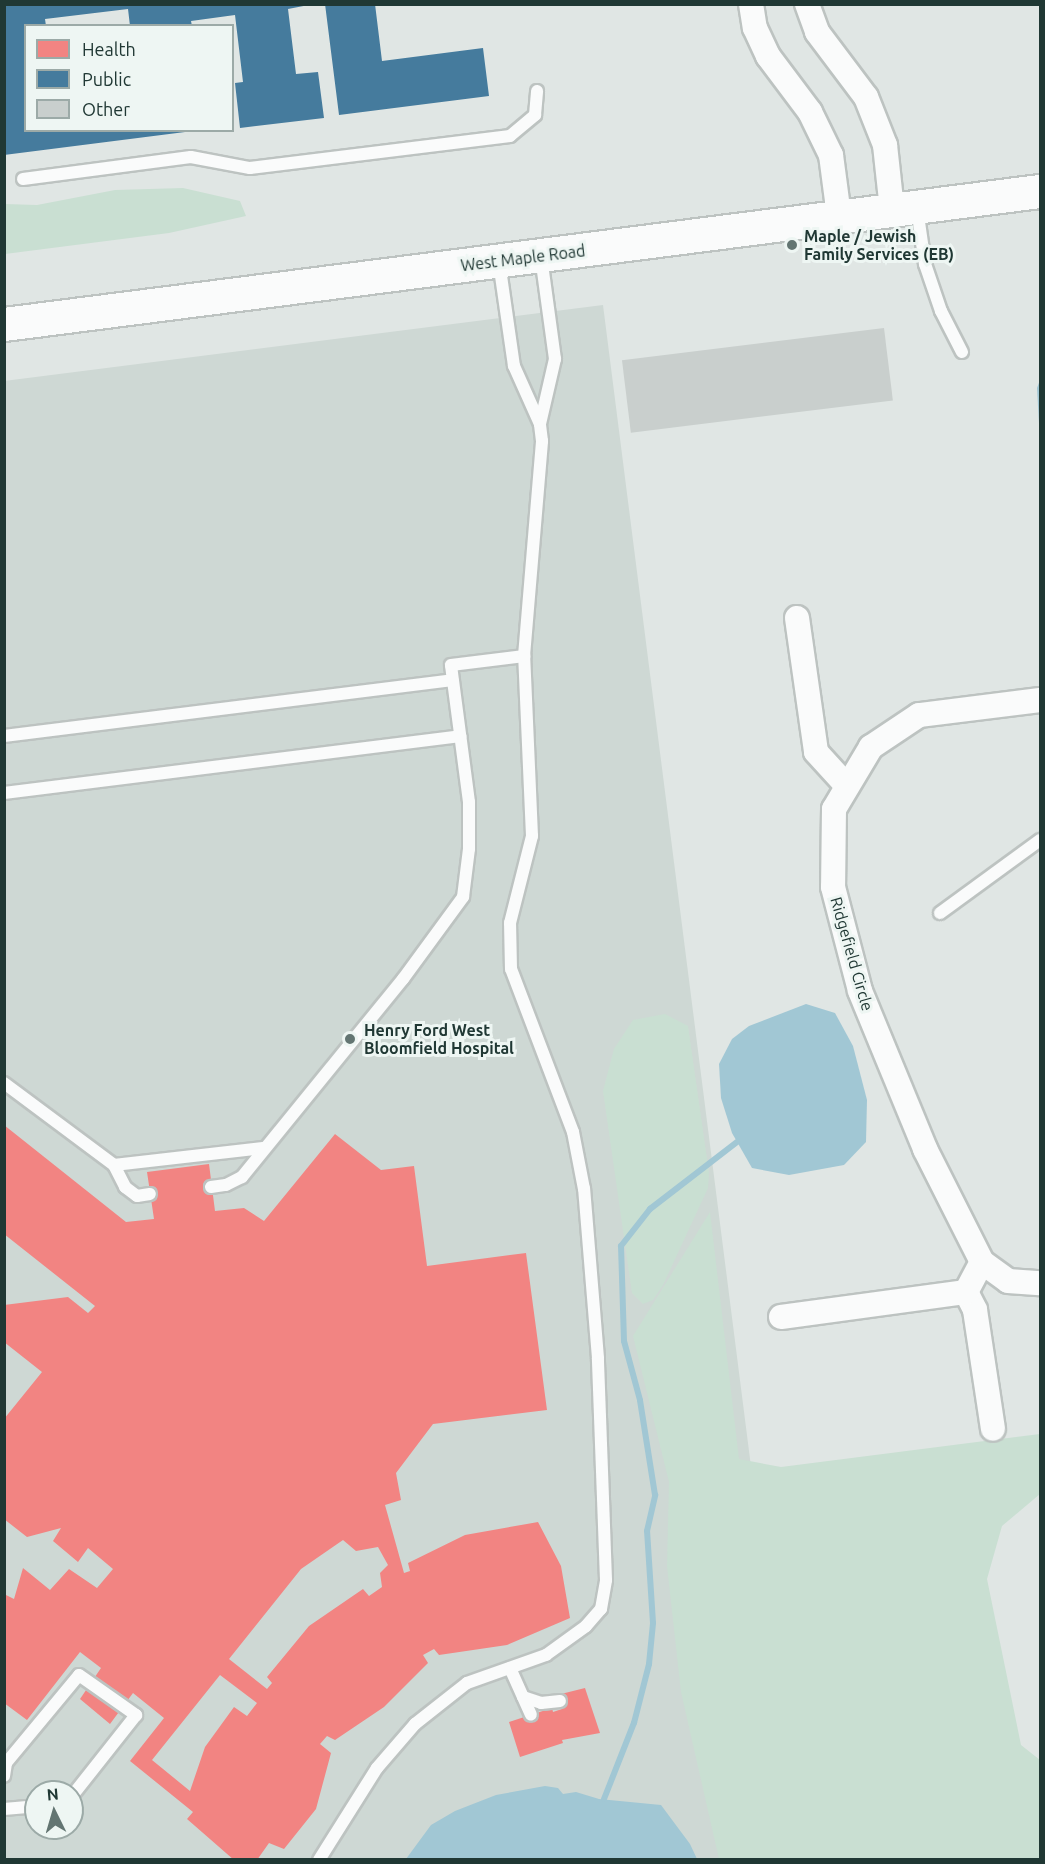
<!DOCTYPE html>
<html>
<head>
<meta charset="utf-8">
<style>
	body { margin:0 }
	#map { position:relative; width:1045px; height:1864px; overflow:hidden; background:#e0e6e4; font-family:Ubuntu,sans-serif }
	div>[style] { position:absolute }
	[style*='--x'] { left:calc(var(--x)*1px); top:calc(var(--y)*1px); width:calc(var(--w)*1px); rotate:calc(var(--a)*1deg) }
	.built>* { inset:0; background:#ced8d4 }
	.green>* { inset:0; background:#c9dfd2 }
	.water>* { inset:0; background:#a1c7d4 }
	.health>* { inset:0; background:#f28482 }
	.public>* { inset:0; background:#457b9d }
	.stream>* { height:6px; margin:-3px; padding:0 3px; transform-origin:3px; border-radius:3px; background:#a1c7d4 }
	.building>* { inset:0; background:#c9cfcd; transform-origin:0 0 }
	.roads { filter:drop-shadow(2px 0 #bdc3c1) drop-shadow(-2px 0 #bdc3c1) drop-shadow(0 2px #bdc3c1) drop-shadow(0 -2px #bdc3c1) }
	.service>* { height:12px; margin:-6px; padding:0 6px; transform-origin:6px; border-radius:6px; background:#fafbfb }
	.minor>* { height:24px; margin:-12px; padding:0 12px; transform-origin:12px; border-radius:12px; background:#fafbfb }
	.secondary>* { height:33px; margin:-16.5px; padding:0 16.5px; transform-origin:16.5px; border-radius:16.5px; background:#fafbfb }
	.dots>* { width:16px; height:16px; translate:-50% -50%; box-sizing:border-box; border:3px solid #eef6f3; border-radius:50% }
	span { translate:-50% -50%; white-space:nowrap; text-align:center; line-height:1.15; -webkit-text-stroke:6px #eef6f3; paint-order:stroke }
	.poi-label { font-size:16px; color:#203834; font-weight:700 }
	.left { translate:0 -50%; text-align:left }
	.street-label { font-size:16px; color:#203834 }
	.frame { position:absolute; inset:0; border:6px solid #203834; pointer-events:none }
	.legend { position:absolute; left:24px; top:24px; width:210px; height:108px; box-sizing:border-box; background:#eef6f3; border:2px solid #9caaa7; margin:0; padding:8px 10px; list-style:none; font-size:18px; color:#203834 }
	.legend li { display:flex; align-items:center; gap:12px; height:30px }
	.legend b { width:30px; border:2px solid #9caaa7 }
	.north { position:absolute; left:24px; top:1780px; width:60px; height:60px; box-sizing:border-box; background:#eef6f3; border:2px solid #9caaa7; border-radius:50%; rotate:355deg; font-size:16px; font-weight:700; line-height:24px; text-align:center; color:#203834 }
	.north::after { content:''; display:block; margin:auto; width:21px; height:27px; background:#637572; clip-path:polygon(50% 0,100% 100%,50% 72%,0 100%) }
</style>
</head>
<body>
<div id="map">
	<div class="built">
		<div style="clip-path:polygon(evenodd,603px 305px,801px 1859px,5px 1859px,4px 381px,603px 305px,36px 1792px,72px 1792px,72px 1828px,36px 1828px,36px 1792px)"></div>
	</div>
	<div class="green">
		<div style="clip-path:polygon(183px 188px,240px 201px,246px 216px,169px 233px,5px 254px,5px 204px,37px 205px,115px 190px)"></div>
		<div style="clip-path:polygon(665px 1014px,688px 1026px,709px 1173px,708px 1188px,663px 1285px,653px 1300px,643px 1304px,632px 1293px,603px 1091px,614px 1049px,633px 1020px)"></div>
		<div style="clip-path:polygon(710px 1212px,739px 1459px,781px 1467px,1040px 1434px,1040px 1494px,1002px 1526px,987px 1579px,1021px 1745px,1040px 1760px,1040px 1859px,719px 1859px,681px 1692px,667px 1566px,669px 1482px,633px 1336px)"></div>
	</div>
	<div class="water">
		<div style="clip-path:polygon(1040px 380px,1040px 441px,1037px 388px)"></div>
		<div style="clip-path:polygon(806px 1004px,835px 1013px,853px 1046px,867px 1100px,866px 1142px,844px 1165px,789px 1175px,752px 1168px,732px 1133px,721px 1098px,719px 1064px,732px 1039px,749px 1026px)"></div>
		<div style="clip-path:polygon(545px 1786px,558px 1788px,563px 1794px,576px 1792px,599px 1799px,661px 1805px,690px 1844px,697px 1859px,406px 1859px,431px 1825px,455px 1811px,496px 1795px)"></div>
	</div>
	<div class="health">
		<div style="clip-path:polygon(evenodd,4px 1125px,126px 1222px,154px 1219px,147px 1172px,209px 1164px,215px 1211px,244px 1208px,264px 1221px,335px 1134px,381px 1170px,414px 1166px,427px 1266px,526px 1253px,547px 1410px,433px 1424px,396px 1473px,401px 1500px,385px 1505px,404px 1573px,410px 1571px,408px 1563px,465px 1535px,538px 1522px,561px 1566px,570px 1618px,507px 1645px,439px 1655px,434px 1649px,423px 1655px,428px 1663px,384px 1707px,335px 1740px,327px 1736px,320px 1744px,331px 1753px,316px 1809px,284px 1849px,269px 1843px,257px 1860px,234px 1860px,187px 1819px,193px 1812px,130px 1761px,164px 1718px,133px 1693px,110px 1724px,80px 1699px,101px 1668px,80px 1652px,27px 1720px,4px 1703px,4px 1594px,14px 1599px,23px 1568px,50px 1590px,69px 1569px,97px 1588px,113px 1569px,88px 1548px,78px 1562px,53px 1541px,61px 1528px,27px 1537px,4px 1519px,4px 1419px,42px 1372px,4px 1342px,4px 1305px,68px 1297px,88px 1313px,95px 1306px,4px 1234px,4px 1125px,343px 1540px,356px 1551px,378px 1547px,388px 1565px,380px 1573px,382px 1587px,369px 1596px,363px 1589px,309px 1626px,267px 1677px,272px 1683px,267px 1689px,229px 1659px,301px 1569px,343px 1540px,4px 1125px,220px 1675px,257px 1703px,247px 1716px,234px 1707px,205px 1747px,190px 1791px,152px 1760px,220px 1675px)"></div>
		<div style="clip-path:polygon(585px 1688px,600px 1733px,562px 1740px,563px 1743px,520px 1757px,509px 1722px,552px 1708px,553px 1712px,562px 1709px,557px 1695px)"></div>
	</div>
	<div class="public">
		<div style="clip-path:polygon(4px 4px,314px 4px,288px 9px,296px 74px,318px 72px,324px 118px,240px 128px,235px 83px,243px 82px,235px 15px,191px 21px,192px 26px,130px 26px,128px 9px,45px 19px,46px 26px,26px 26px,26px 130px,185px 132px,4px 155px)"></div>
		<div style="clip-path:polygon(325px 4px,375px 4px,382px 61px,483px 48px,489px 96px,339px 115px)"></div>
	</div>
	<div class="stream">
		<div style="--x:604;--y:1799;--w:82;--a:-68.5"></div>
		<div style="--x:634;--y:1723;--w:61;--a:-75.7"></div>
		<div style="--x:649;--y:1664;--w:41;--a:-84.4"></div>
		<div style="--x:653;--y:1623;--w:92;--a:-93.7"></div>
		<div style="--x:647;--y:1531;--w:37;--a:-77"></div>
		<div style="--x:655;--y:1495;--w:96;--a:-99"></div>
		<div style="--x:640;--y:1400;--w:61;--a:-105.2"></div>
		<div style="--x:624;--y:1341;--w:95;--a:-91.8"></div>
		<div style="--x:621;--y:1246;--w:47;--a:-51.9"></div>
		<div style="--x:650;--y:1209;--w:110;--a:-37.6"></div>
	</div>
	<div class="building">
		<div style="left:884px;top:328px;width:73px;height:264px;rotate:83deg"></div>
	</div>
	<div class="roads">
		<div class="service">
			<div style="--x:23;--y:179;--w:169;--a:-7.5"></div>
			<div style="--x:191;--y:157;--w:60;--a:10.6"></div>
			<div style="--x:250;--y:168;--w:262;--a:-7"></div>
			<div style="--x:510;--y:136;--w:33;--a:-40"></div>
			<div style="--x:535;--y:115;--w:24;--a:-85"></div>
			<div style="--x:917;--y:208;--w:57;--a:81.9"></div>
			<div style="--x:925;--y:264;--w:50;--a:71.2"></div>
			<div style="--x:941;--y:311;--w:46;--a:62.9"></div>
			<div style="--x:540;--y:424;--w:67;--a:-77"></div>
			<div style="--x:555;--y:359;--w:103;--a:-97.8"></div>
			<div style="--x:4;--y:736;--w:452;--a:-7.1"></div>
			<div style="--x:4;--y:793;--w:460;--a:-7.1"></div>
			<div style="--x:940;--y:913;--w:124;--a:-36.1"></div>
			<div style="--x:4;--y:1083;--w:137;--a:36.7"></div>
			<div style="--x:114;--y:1165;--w:25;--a:63"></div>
			<div style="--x:125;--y:1187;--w:15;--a:37"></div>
			<div style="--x:137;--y:1196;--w:13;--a:-9"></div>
			<div style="--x:114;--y:1165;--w:150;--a:-6.5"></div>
			<div style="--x:211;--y:1187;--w:15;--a:-8"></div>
			<div style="--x:226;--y:1185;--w:18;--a:-27"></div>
			<div style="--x:242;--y:1177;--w:255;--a:-50.9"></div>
			<div style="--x:403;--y:979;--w:102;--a:-53.8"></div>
			<div style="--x:463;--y:897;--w:48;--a:-82.9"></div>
			<div style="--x:469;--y:849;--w:47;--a:-90"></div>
			<div style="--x:469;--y:802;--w:138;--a:-97.5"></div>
			<div style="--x:451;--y:665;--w:74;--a:-7"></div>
			<div style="--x:510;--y:1668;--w:51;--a:65.9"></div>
			<div style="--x:523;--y:1697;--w:19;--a:18"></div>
			<div style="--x:541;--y:1703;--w:19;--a:-6"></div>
			<div style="--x:4;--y:1776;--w:13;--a:-81"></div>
			<div style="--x:6;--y:1763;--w:114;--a:-50.3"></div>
			<div style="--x:79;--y:1675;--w:70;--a:35.1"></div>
			<div style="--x:136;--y:1715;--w:103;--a:128.3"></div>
			<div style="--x:4;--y:1809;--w:32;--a:-5"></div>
			<div style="--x:319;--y:1860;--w:109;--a:-57.8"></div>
			<div style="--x:377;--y:1768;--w:58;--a:-49.2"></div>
			<div style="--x:415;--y:1724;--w:66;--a:-38.3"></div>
			<div style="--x:467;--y:1683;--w:84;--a:-19.5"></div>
			<div style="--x:546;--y:1655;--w:49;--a:-35.9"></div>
			<div style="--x:586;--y:1626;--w:23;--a:-49"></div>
			<div style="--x:601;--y:1609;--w:29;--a:-80"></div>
			<div style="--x:606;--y:1580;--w:222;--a:-92.1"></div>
			<div style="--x:598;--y:1358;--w:170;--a:-94.7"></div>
			<div style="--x:584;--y:1189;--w:58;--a:-100.9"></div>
			<div style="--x:573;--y:1132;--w:174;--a:-110.8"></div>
			<div style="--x:511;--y:969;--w:46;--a:-91.2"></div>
			<div style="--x:510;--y:923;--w:90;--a:-75.8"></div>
			<div style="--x:532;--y:836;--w:180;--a:-92.5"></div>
			<div style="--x:524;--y:656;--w:216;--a:-85.2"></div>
			<div style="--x:542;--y:441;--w:17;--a:-97"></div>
			<div style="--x:540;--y:424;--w:64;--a:-114.1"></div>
			<div style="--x:514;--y:366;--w:105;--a:-98.2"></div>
		</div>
		<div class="minor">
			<div style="--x:751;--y:4;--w:24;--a:81"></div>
			<div style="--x:755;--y:28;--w:31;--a:65"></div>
			<div style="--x:768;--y:56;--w:70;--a:53.1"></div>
			<div style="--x:810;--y:112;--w:48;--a:64"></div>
			<div style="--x:831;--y:155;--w:62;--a:82.5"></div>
			<div style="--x:807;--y:4;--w:30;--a:70"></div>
			<div style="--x:817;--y:32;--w:81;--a:53"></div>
			<div style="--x:866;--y:97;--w:52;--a:68.4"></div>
			<div style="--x:885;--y:145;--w:64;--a:83.8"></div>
			<div style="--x:797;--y:618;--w:135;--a:81.9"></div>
			<div style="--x:816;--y:752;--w:46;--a:47.6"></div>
			<div style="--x:1040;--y:700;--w:122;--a:172.9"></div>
			<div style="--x:919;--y:715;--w:58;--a:146.3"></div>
			<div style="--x:871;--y:747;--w:72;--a:120.8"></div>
			<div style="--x:834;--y:809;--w:78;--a:90.7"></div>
			<div style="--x:833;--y:887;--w:107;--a:75.4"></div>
			<div style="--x:860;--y:991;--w:171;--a:67.6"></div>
			<div style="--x:925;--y:1149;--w:127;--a:63.2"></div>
			<div style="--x:982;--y:1262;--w:32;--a:36"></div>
			<div style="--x:1008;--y:1281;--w:32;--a:4"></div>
			<div style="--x:966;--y:1292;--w:20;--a:63"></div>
			<div style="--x:975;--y:1310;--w:120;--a:81.4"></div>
			<div style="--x:781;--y:1317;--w:187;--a:-7.7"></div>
			<div style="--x:966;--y:1292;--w:34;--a:-62"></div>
		</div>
		<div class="secondary">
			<div style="--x:4;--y:324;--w:1045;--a:-7.32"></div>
		</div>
	</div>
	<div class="dots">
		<div style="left:792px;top:245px;background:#637572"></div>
		<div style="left:350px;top:1039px;background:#637572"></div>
	</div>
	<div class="poi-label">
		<span class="left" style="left:804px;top:245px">Maple / Jewish<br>Family Services (EB)</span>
		<span class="left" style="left:364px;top:1039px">Henry Ford West<br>Bloomfield Hospital</span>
	</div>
	<div class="street-label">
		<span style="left:523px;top:258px;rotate:-7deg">West Maple Road</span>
		<span style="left:852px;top:954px;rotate:74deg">Ridgefield Circle</span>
	</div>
	<div class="frame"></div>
	<ul class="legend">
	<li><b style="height:16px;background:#f28482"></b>Health</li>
	<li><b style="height:16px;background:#457b9d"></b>Public</li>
	<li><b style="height:16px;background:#c9cfcd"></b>Other</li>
	</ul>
	<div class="north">N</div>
</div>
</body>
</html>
